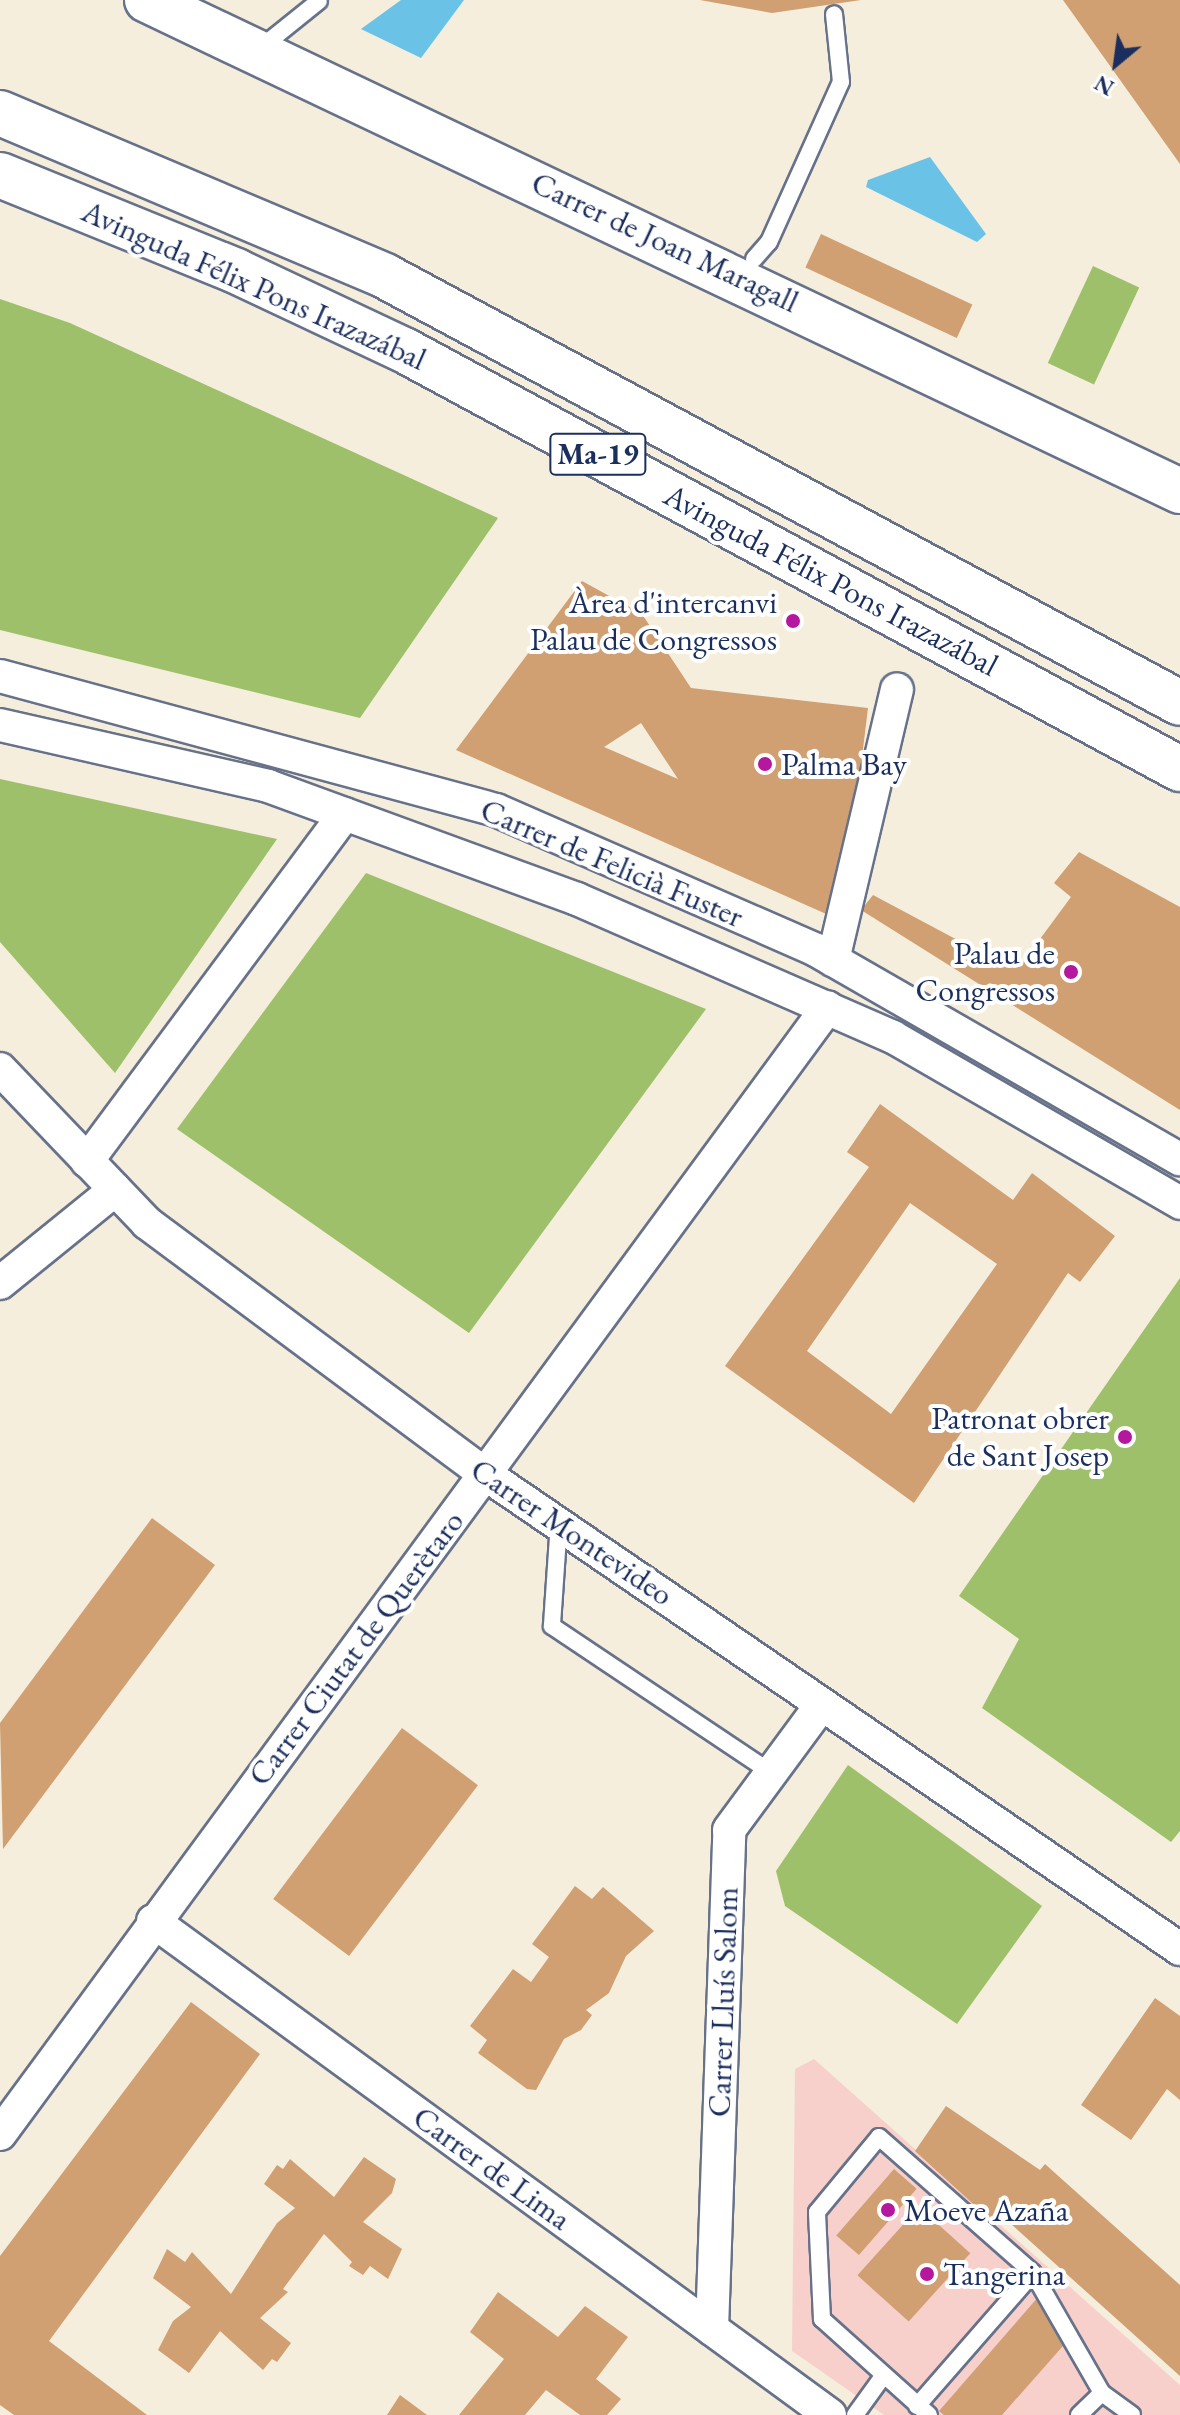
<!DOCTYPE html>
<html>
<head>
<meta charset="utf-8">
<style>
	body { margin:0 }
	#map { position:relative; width:1180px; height:2415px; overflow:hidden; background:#f5eedc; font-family:"EB Garamond",serif }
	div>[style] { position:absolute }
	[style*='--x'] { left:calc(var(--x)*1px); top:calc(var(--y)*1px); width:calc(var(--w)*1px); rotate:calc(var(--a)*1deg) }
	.built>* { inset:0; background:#f7d0cc }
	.green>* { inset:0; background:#9ec06a; transform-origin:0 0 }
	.water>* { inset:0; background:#6ac2e7 }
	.building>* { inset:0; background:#d09f72; transform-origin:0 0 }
	.roads { filter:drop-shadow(2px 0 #67728a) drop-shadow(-2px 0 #67728a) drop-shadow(0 2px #67728a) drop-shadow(0 -2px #67728a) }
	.lane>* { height:16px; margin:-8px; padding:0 8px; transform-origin:8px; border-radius:8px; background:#fff }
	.street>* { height:32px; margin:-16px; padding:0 16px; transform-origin:16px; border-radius:16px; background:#fff }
	.secondary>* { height:44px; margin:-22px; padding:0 22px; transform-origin:22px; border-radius:22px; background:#fff }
	.highway>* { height:44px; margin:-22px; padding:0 22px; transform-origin:22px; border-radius:22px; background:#fff }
	.dots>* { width:22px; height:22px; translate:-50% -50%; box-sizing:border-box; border:4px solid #fff; border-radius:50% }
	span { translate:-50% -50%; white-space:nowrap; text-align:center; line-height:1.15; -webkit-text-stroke:8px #fff; paint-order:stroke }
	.shield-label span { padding:2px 6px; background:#fff; border:2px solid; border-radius:6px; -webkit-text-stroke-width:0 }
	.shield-label { font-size:30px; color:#1b2f5e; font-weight:700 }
	.street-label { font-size:32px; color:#1b2f5e }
	.poi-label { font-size:32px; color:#1b2f5e }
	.right { translate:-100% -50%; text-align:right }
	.left { translate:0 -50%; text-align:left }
	.north { position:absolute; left:1076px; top:24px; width:80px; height:80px; -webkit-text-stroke:6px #fff; paint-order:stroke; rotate:209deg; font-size:22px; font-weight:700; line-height:32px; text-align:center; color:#1b2f5e }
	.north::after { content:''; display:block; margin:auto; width:28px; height:36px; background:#1b2f5e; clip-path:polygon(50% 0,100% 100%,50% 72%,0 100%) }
</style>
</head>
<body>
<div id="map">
	<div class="built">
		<div style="clip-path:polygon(814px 2059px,1180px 2385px,1180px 2415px,884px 2415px,792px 2351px,795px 2069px)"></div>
	</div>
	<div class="green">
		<div style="left:1093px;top:266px;width:51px;height:107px;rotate:25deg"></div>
		<div style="clip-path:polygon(0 299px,70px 323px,498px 518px,360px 718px,0 630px)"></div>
		<div style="clip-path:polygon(0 779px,277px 839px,115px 1073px,0 942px)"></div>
		<div style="clip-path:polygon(366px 873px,706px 1009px,469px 1333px,177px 1129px)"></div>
		<div style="clip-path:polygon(1180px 1278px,1180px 1831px,1171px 1842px,982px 1708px,1019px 1639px,959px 1596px)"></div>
		<div style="clip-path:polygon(848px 1765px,1042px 1906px,957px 2024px,785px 1906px,776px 1871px)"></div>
	</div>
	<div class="water">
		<div style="clip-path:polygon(401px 0,464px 0,421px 58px,361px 29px)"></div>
		<div style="clip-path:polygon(930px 157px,986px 234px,977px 242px,866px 187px,868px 180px)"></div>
	</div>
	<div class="building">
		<div style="clip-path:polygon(700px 0,861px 0,772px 13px)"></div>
		<div style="clip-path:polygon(1063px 0,1180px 0,1180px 164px)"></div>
		<div style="left:821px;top:234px;width:167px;height:37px;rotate:25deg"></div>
		<div style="clip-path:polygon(evenodd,582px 581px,642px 614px,691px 688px,868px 708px,842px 921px,456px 750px,582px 581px,641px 723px,678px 779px,604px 747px,641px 723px)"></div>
		<div style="clip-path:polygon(1079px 852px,1180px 907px,1180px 1110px,861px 910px,873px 895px,995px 960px,1002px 951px,1023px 962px,1071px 897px,1054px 883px)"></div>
		<div style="clip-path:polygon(evenodd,880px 1104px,1013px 1200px,1032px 1173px,1115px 1236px,1080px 1282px,1068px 1273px,914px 1503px,725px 1366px,869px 1167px,847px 1152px,880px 1104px,910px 1203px,997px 1264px,891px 1414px,807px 1351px,910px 1203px)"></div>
		<div style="clip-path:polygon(152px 1518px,215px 1565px,3px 1849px,0 1723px)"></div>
		<div style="left:402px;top:1728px;width:95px;height:214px;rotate:37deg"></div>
		<div style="clip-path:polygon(575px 1886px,592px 1899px,603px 1887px,654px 1931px,626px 1956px,609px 1993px,586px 2010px,592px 2015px,581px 2030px,564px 2039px,536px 2090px,527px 2089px,478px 2053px,487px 2040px,470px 2026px,513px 1969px,531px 1982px,549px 1957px,532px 1944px)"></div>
		<div style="clip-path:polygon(1155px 1998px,1180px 2016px,1180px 2100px,1167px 2089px,1131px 2140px,1081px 2105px)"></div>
		<div style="clip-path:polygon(191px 2002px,260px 2054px,49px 2341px,147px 2415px,14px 2415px,0 2405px,0 2256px)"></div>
		<div style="clip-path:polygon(946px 2106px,1040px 2170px,1045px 2164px,1180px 2285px,1180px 2376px,1001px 2215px,993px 2222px,915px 2151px)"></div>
		<div style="clip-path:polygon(364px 2157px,396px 2179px,392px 2193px,363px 2222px,402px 2249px,388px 2279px,370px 2266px,363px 2275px,349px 2266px,352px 2262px,324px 2234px,283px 2289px,288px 2292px,260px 2318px,291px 2343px,277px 2362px,272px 2359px,263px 2370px,220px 2331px,189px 2373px,158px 2350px,173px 2321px,191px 2307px,153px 2278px,167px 2249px,185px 2262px,192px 2252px,231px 2294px,277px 2223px,295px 2208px,264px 2184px,277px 2165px,283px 2169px,290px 2159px,334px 2197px)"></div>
		<div style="left:894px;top:2169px;width:30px;height:88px;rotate:41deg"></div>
		<div style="left:919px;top:2207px;width:69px;height:92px;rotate:42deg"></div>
		<div style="clip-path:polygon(498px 2292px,558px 2337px,585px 2306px,628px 2337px,596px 2379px,621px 2399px,607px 2415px,580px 2415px,546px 2390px,525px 2415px,459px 2415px,504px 2359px,470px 2332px)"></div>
		<div style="clip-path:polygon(1039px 2296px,1077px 2330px,1002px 2415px,944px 2415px,939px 2411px)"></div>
		<div style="clip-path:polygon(400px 2395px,427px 2415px,387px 2415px)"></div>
	</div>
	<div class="roads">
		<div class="lane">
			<div style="--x:258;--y:50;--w:78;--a:-38.8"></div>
			<div style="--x:754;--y:259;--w:23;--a:-49"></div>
			<div style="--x:769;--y:242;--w:175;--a:-65.8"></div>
			<div style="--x:841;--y:82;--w:68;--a:-95.9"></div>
			<div style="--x:559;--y:1522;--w:104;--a:93.9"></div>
			<div style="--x:552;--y:1626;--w:262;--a:33.8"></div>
			<div style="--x:917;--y:2406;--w:176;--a:-48.9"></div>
			<div style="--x:855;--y:2415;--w:49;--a:-54.1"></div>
			<div style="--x:929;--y:2415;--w:144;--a:-138.1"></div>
			<div style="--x:822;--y:2319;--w:107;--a:-92.7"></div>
			<div style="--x:817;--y:2212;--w:97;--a:-50.4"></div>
			<div style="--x:879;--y:2137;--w:205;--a:41.4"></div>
			<div style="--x:1033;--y:2273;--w:138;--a:60.1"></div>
			<div style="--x:1102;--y:2393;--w:37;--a:36"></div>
			<div style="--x:1079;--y:2415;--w:32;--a:-44"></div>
		</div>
		<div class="street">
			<div style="--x:0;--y:676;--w:514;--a:15.12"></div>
			<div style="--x:496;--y:810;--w:349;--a:23.6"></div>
			<div style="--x:816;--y:950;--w:420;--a:29.9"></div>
			<div style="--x:0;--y:725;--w:275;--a:12.8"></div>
			<div style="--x:268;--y:786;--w:329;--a:20.1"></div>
			<div style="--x:577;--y:899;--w:345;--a:23.6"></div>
			<div style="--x:893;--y:1037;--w:332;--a:30"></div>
			<div style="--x:833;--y:960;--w:278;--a:-76.7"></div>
			<div style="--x:0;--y:1069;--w:213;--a:46.3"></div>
			<div style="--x:147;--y:1223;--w:421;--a:36.6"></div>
			<div style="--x:485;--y:1474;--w:842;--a:34.35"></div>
			<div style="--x:87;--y:1161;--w:432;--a:-53.4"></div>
			<div style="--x:0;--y:1283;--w:148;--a:-39"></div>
			<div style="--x:153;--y:1921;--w:838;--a:36.12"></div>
			<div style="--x:0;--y:2134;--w:1398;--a:-53.7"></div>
			<div style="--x:712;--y:2329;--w:499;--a:-88"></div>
			<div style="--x:729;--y:1830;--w:155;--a:-53.6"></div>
		</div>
		<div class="secondary">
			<div style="--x:147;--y:0;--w:1144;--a:25.42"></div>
		</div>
		<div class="highway">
			<div style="--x:0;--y:113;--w:418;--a:22.9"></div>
			<div style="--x:385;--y:276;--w:902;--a:28.24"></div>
			<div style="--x:0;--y:175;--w:255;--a:22.1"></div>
			<div style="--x:236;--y:271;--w:186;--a:25.2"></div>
			<div style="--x:404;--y:350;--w:882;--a:28.37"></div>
		</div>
	</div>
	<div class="dots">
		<div style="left:793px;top:621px;background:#b5179e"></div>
		<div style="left:765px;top:764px;background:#b5179e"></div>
		<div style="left:1071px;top:972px;background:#b5179e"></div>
		<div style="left:1125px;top:1437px;background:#b5179e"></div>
		<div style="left:888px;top:2210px;background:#b5179e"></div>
		<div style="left:927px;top:2274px;background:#b5179e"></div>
	</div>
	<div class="shield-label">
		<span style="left:598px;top:454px">Ma-19</span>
	</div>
	<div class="street-label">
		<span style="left:665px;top:242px;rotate:25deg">Carrer de Joan Maragall</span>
		<span style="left:254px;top:285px;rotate:24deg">Avinguda Félix Pons Irazazábal</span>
		<span style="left:831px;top:580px;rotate:28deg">Avinguda Félix Pons Irazazábal</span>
		<span style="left:612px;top:863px;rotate:23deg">Carrer de Felicià Fuster</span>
		<span style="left:572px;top:1532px;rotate:34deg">Carrer Montevideo</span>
		<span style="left:356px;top:1648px;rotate:-53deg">Carrer Ciutat de Querètaro</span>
		<span style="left:723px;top:2002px;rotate:-88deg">Carrer Lluís Salom</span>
		<span style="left:492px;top:2168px;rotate:36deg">Carrer de Lima</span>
	</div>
	<div class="poi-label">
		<span class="right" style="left:777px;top:621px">Àrea d'intercanvi<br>Palau de Congressos</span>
		<span class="left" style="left:781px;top:764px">Palma Bay</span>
		<span class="right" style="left:1055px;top:972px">Palau de<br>Congressos</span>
		<span class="right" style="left:1109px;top:1437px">Patronat obrer<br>de Sant Josep</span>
		<span class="left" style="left:904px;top:2210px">Moeve Azaña</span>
		<span class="left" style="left:943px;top:2274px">Tangerina</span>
	</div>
	<div class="north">N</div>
</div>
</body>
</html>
